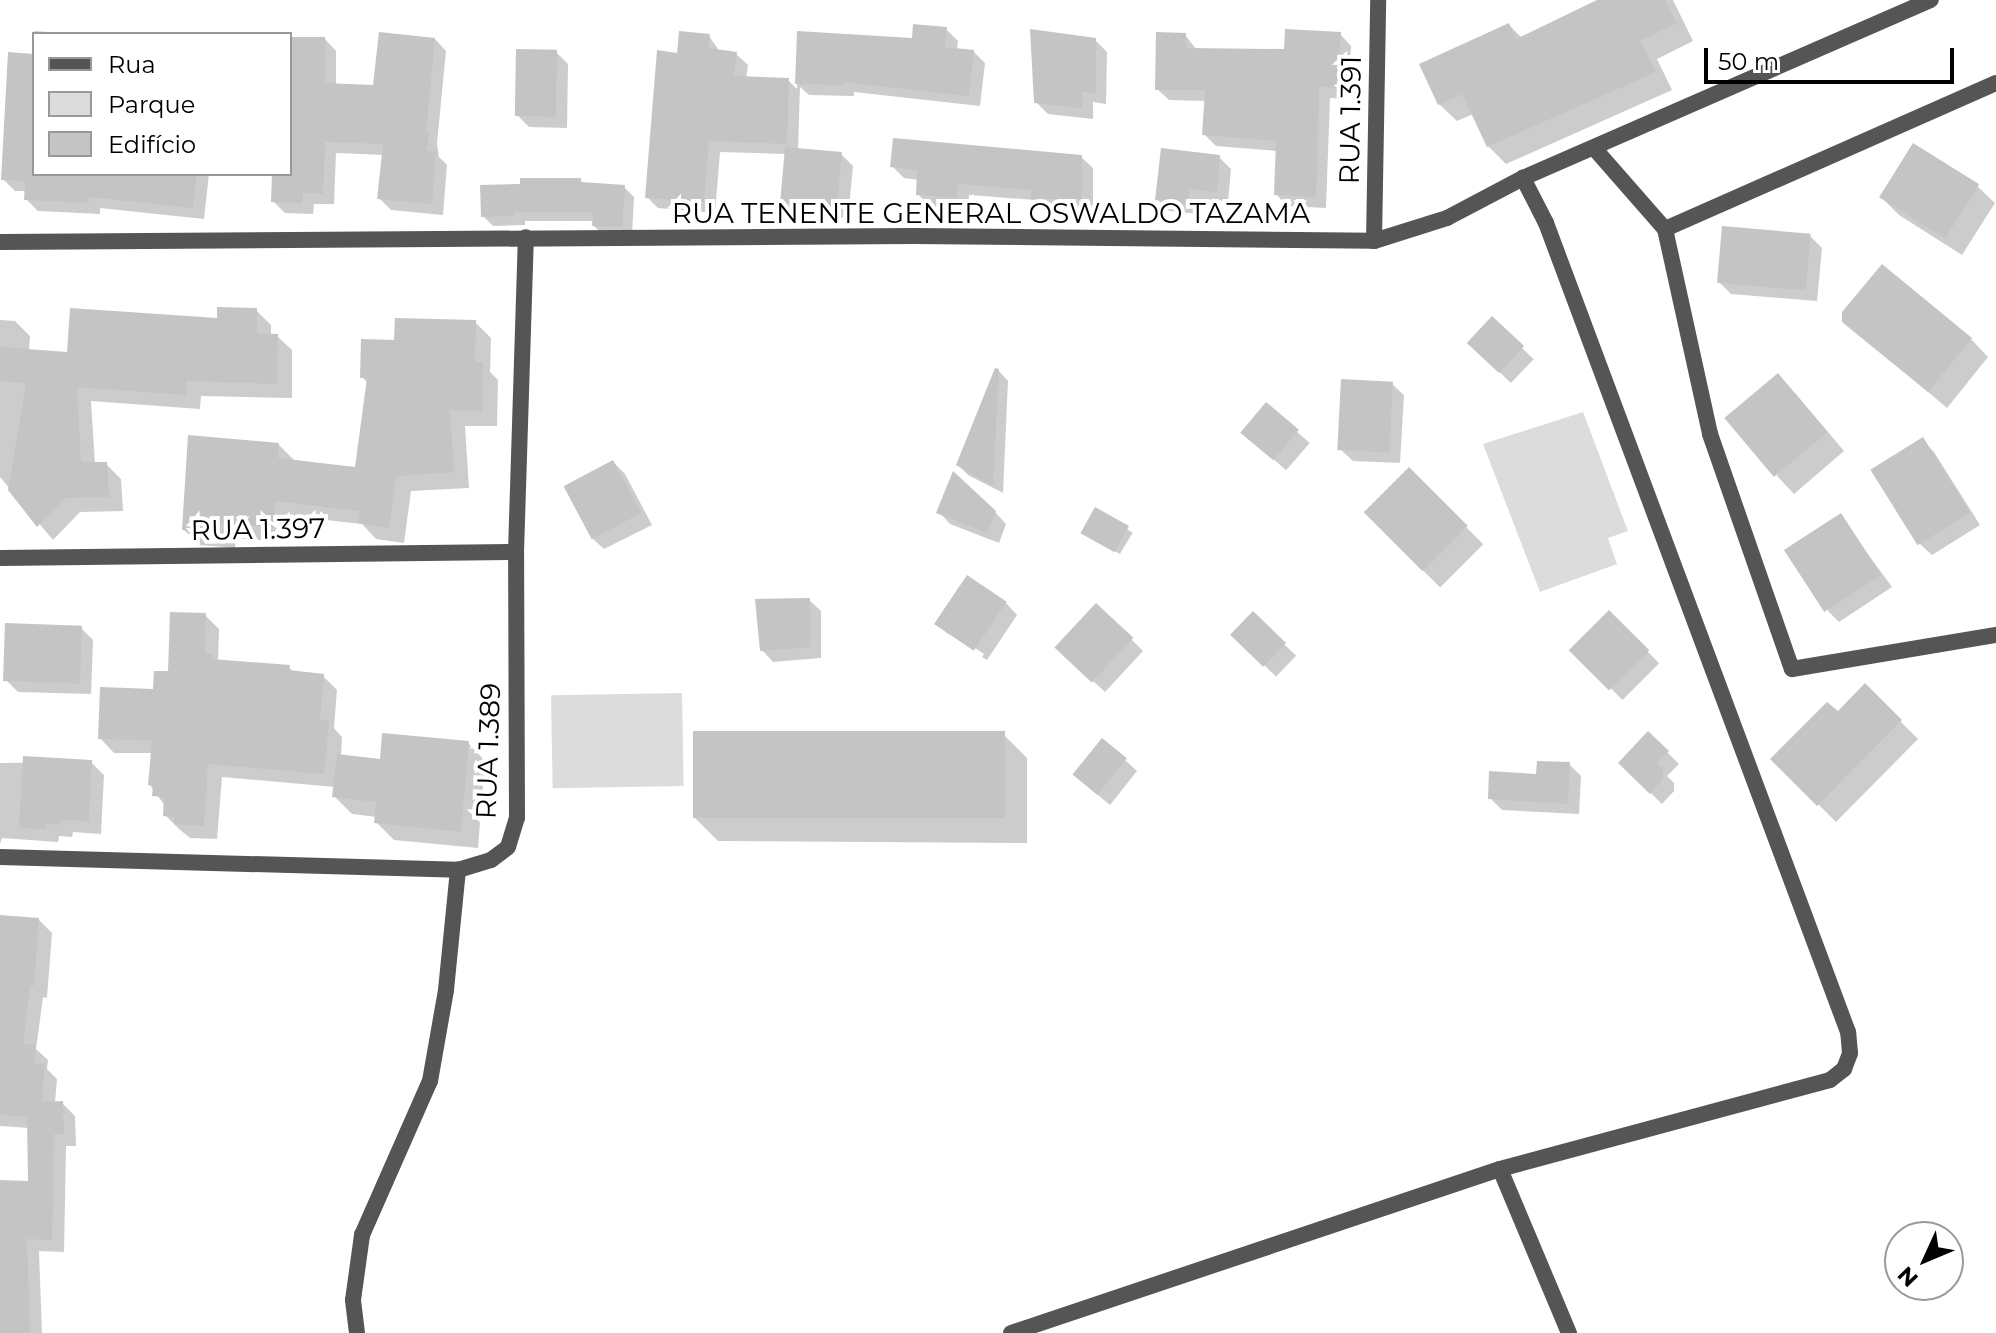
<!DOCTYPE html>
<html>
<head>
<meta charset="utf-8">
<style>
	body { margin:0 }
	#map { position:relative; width:1996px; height:1333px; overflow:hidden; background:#fff; font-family:Montserrat,sans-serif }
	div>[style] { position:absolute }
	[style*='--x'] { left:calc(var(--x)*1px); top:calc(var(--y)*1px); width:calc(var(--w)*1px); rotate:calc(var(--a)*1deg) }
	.green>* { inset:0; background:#dcdcdc; transform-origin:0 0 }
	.shadow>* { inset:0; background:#0003; transform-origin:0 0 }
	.building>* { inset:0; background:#c4c4c4; transform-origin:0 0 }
	.minor>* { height:16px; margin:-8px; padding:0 8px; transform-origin:8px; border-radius:8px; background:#555 }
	span { translate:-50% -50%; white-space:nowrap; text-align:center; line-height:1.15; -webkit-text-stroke:8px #fff; paint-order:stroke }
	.street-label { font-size:28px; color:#000 }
	.legend { position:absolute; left:32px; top:32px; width:260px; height:144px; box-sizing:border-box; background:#fff; border:2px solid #999; margin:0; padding:10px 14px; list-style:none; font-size:24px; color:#000 }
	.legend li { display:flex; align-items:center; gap:16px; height:40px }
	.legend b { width:40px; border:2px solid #999 }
	.north { position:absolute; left:1884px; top:1221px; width:80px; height:80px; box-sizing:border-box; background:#fff; border:2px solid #999; border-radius:50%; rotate:226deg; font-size:22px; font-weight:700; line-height:32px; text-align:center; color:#000 }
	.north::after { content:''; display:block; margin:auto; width:28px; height:36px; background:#000; clip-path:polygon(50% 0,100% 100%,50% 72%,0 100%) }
	.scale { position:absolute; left:1704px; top:48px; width:250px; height:36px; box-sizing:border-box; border:4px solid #000; border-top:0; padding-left:10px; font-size:24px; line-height:28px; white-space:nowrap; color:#000; -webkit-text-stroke:6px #fff; paint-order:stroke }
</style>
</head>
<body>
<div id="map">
	<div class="green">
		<div style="clip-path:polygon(1583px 412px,1628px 531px,1608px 538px,1617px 564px,1540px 592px,1483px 444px)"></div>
		<div style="left:682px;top:693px;width:93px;height:131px;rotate:89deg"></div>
	</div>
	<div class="shadow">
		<div style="clip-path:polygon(1602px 0,1673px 0,1693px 41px,1657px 59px,1672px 90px,1506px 164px,1488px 146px,1473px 114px,1457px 121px,1439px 104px,1509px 25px,1522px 38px)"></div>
		<div style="clip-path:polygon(946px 29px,958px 41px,957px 50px,974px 52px,985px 63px,980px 106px,854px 92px,854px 96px,809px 95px,800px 87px,798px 150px,841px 154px,853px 166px,848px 218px,795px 214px,783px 202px,787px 154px,720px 152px,715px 213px,658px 208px,647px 197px,679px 55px,709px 36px,720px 52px,736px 54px,748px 65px,746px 79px,788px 80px,797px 89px,799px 33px,914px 40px)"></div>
		<div style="clip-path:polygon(34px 31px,78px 34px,34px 34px,34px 174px,209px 174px,204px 219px,100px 208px,100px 214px,38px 211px,26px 199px,27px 191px,15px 191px,3px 179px,32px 56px)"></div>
		<div style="clip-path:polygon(1340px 34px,1351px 46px,1348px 99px,1330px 98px,1326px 208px,1287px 206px,1276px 194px,1277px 151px,1216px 146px,1204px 134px,1206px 101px,1169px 100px,1157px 89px,1185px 35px,1197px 50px,1286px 51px)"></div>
		<div style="clip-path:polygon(290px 39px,325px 39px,336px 51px,336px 86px,375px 87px,435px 39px,446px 51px,437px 143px,439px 157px,447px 165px,443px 215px,391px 210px,379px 198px,384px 155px,336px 153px,334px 204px,314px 204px,313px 214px,285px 213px,273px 201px,274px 174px,290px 174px)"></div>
		<div style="clip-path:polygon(1095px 40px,1107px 52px,1106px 104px,1093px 102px,1093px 119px,1048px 114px,1036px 102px)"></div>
		<div style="clip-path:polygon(556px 52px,568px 64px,567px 128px,529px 127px,517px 115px)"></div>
		<div style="clip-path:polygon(1081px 157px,1093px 168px,1093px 210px,1044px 209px,1035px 200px,969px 195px,968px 209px,929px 206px,918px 194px,919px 180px,904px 178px,892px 166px)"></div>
		<div style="clip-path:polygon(1219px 157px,1231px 169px,1228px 202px,1201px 199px,1199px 214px,1169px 211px,1157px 199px)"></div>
		<div style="clip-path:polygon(580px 180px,585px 184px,624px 187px,634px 197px,632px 236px,604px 236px,594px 226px,594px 221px,525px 221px,525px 225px,493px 226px,483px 216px,522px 186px)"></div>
		<div style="clip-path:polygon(1977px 186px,1995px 203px,1962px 255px,1899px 215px,1881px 197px)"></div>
		<div style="clip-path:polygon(1810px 236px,1822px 248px,1817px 301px,1731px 294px,1719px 282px)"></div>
		<div style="clip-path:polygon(256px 310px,271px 325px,271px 335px,277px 336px,292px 350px,292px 398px,201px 396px,200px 409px,91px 401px,95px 464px,106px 464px,121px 479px,123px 511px,80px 512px,53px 540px,0 477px,0 320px,15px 321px,30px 336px,29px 351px,69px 354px)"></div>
		<div style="left:1492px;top:319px;width:58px;height:33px;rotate:44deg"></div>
		<div style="clip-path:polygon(1844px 321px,1971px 339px,1988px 357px,1947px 408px)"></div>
		<div style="clip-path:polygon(475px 322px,491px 338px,490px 372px,498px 380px,497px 426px,465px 426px,469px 488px,411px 491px,404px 543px,376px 539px,362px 524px,290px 516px,288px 542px,236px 538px,235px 548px,200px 545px,184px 530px,278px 444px,294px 460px,356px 469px,368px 383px,362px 377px,396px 342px)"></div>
		<div style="clip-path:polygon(998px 370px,1008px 381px,1003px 493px,968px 475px,958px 465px)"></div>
		<div style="clip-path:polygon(1392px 384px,1404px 395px,1400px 463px,1353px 461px,1341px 450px)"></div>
		<div style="clip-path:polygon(1795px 393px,1844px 451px,1794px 494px,1777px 476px)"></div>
		<div style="left:1266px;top:405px;width:58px;height:36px;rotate:41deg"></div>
		<div style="clip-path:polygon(1922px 440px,1934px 452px,1980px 525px,1932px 555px,1920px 544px,1874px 470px)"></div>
		<div style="clip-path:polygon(613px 462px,625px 474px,652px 525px,604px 549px,592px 538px)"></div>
		<div style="left:1409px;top:470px;width:105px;height:61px;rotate:45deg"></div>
		<div style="left:1095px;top:510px;width:44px;height:25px;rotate:31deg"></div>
		<div style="clip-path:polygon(939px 512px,995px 512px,1006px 524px,999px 543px,950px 524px)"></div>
		<div style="clip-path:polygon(1840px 516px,1892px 587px,1839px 622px,1828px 611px)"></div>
		<div style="clip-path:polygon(809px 600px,821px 611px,821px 658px,773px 662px,762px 650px)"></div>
		<div style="clip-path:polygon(1006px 603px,1017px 615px,987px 660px,982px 657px,984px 654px,948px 630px,948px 634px,938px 624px)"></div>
		<div style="left:1609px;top:613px;width:71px;height:52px;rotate:45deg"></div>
		<div style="left:1253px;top:614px;width:60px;height:29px;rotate:44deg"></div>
		<div style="clip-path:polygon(205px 615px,219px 629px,218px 661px,289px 667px,294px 673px,323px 676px,337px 690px,334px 728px,342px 737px,341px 756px,382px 761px,468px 743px,485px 761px,478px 848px,394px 840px,376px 822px,377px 817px,352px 814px,334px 796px,335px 787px,222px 777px,217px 839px,190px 838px,179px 829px,165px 815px,165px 806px,150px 785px,153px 753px,114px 753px,100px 738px,155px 691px)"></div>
		<div style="clip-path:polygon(81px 628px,93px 640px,91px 694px,18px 692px,6px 680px)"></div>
		<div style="clip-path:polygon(1131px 639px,1143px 651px,1105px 692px,1069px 659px)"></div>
		<div style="clip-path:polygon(1865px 686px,1918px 739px,1836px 822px,1773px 759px,1838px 714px)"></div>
		<div style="clip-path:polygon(1004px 735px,1027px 758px,1027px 843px,718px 841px,695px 818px)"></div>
		<div style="clip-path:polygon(1667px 752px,1679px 764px,1667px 776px,1674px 783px,1674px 791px,1662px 804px,1620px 763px)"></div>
		<div style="clip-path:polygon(1125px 760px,1137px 771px,1110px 805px,1087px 786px)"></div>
		<div style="clip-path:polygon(91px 762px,104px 775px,101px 834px,73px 832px,72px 837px,59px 836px,58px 842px,2px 838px,0 844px,0 763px)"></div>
		<div style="clip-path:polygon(1569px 764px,1581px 776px,1579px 814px,1502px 810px,1490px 798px)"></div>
		<div style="clip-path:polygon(0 917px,39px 920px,52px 933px,47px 998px,43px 997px,36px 1049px,48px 1060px,47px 1069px,57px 1079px,55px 1103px,62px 1103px,75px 1116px,76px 1146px,66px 1146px,64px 1252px,39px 1251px,42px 1333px,0 1333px,0 1182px,30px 1183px,29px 1128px,0 1126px)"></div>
	</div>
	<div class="building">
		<div style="clip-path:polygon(1597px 0,1665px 0,1677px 23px,1640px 41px,1656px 72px,1487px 147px,1462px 94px,1438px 105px,1419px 64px,1509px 23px,1516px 39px)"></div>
		<div style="clip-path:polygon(913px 24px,947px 27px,945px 47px,974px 50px,969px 96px,843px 82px,843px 85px,795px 84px,797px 31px,912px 38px)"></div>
		<div style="clip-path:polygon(1030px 29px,1096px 38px,1096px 93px,1082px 92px,1082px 108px,1034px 103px)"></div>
		<div style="clip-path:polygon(1285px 29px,1341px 32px,1337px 88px,1319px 87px,1316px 197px,1274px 195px,1276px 141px,1202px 135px,1205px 90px,1155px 90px,1156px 32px,1186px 33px,1186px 48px,1284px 49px)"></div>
		<div style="clip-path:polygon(679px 31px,710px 34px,708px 48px,737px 52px,734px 76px,789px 78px,787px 144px,709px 141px,704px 202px,645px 198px,657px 50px,677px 53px)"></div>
		<div style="clip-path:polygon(379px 32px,435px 38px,426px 132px,429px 133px,427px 151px,436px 151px,432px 204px,377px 199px,383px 144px,325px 142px,323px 194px,303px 193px,302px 203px,271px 202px,272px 174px,290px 174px,290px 37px,325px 37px,325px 83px,373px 85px)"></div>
		<div style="left:516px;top:49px;width:41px;height:67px;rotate:1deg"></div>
		<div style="clip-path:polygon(8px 52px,34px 54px,34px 174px,197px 174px,193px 208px,89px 197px,89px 203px,24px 200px,25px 181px,1px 180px)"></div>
		<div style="clip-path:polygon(893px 138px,1082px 155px,1082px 199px,1030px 199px,1031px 190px,958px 184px,957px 198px,916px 195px,917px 170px,890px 167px)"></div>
		<div style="left:1913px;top:143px;width:78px;height:64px;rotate:32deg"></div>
		<div style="left:785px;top:147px;width:57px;height:56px;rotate:5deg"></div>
		<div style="clip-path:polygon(1161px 148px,1220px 155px,1217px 192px,1190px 189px,1188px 204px,1155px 200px)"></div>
		<div style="clip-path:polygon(520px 178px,581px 178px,581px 182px,625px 185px,622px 227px,592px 226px,593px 212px,515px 212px,515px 216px,481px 217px,480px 185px,520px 184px)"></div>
		<div style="left:1722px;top:226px;width:89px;height:57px;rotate:5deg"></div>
		<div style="clip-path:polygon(1882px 264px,1972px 338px,1928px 392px,1842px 322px,1842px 312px)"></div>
		<div style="clip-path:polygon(217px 307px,257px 308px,257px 333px,278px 334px,277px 384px,186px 381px,186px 395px,77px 387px,81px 462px,107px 462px,109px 497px,65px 498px,37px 527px,8px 490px,26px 383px,0 381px,0 347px,67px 352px,70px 308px,217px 318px)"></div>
		<div style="left:1492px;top:316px;width:44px;height:37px;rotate:43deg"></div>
		<div style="clip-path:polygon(395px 318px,476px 320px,475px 362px,483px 362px,482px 411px,450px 410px,454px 472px,396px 476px,389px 528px,358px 523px,360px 511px,275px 501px,273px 527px,221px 523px,220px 533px,182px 530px,188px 435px,279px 443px,278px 458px,355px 467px,367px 378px,360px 378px,361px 339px,394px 340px)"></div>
		<div style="clip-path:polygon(995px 368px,999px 369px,993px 486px,956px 465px)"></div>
		<div style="left:1778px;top:373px;width:77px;height:70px;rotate:50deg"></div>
		<div style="left:1341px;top:379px;width:52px;height:71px;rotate:3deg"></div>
		<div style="left:1266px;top:402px;width:43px;height:40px;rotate:40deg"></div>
		<div style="left:1923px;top:437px;width:89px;height:62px;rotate:58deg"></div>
		<div style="left:613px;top:460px;width:60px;height:56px;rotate:62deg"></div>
		<div style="left:1409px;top:467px;width:83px;height:64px;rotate:45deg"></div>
		<div style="clip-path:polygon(953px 471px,996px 511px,987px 533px,936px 513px)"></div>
		<div style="left:1095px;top:507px;width:39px;height:30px;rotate:29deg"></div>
		<div style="left:1841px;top:513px;width:74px;height:68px;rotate:57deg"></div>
		<div style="left:967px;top:575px;width:48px;height:59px;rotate:34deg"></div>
		<div style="clip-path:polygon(810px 598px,810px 647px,760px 651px,755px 599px)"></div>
		<div style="left:1096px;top:603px;width:51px;height:61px;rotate:43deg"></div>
		<div style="left:1609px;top:610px;width:57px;height:57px;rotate:45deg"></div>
		<div style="left:1253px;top:611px;width:46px;height:33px;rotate:44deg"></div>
		<div style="clip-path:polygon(170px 612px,206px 613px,205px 653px,212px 654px,212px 659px,290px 665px,289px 670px,324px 674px,320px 720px,329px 721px,324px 774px,208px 764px,204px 826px,174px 824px,174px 817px,163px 816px,164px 797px,152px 796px,153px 786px,148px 785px,152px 740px,98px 739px,100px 687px,153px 689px,154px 671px,168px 671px)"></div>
		<div style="left:5px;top:623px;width:77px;height:58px;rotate:2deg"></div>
		<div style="clip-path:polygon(1865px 683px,1902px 720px,1817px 806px,1770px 759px,1827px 702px,1838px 711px)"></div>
		<div style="left:693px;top:731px;width:312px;height:87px"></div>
		<div style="clip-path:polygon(1648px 731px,1669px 751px,1657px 763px,1663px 769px,1663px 779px,1650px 794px,1618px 763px)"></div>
		<div style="clip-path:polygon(382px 733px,469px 741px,461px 832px,374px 823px,376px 802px,332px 797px,337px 754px,380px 759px)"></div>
		<div style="left:1102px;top:738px;width:32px;height:47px;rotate:39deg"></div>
		<div style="clip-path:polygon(23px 756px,92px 760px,89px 821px,60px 820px,60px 825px,46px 824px,46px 829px,19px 828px)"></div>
		<div style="clip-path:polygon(1537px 761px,1570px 762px,1568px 804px,1488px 799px,1489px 771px,1536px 774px)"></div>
		<div style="clip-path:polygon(0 915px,39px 918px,34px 986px,30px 985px,23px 1044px,36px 1045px,34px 1063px,45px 1064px,42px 1102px,63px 1101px,64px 1134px,54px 1134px,52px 1240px,27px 1239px,30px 1333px,0 1333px,0 1180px,28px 1181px,27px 1117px,0 1115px)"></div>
	</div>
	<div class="minor">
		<div style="--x:1594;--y:148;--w:108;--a:48.8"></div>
		<div style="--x:1665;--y:229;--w:362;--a:-23.8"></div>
		<div style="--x:1665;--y:229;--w:210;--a:77.6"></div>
		<div style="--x:1710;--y:434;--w:249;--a:70.8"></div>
		<div style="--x:1792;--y:669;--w:207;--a:-9.5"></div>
		<div style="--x:1374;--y:241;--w:241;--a:-89"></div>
		<div style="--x:0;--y:242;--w:914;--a:-0.38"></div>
		<div style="--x:914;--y:236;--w:460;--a:0.6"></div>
		<div style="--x:1374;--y:241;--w:77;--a:-17.5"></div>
		<div style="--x:1447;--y:218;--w:86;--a:-27.8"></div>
		<div style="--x:1523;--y:178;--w:445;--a:-23.6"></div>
		<div style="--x:0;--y:558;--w:516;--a:-0.67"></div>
		<div style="--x:0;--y:857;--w:458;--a:1.6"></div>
		<div style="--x:458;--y:870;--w:34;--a:-17"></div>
		<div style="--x:491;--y:860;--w:21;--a:-37"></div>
		<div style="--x:508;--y:847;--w:30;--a:-73"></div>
		<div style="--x:517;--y:818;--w:266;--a:-90.2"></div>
		<div style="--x:516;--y:552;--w:315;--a:-88.2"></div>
		<div style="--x:1500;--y:1169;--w:178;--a:67.2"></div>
		<div style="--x:357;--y:1333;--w:33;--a:-97"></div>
		<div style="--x:353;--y:1300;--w:66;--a:-82.1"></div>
		<div style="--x:362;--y:1235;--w:168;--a:-66.2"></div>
		<div style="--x:430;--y:1081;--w:92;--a:-80"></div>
		<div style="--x:446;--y:990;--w:121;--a:-84.3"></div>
		<div style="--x:1011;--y:1333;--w:516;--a:-18.54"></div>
		<div style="--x:1500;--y:1169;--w:342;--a:-15.1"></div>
		<div style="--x:1830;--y:1080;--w:18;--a:-38"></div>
		<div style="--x:1844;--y:1069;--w:17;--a:-69"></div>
		<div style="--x:1850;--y:1053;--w:21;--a:-95"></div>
		<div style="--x:1848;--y:1032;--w:864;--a:-110.47"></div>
		<div style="--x:1546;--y:223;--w:51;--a:-117.1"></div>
	</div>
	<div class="street-label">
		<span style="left:1350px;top:120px;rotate:-89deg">RUA 1.391</span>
		<span style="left:991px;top:213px">RUA TENENTE GENERAL OSWALDO TAZAMA</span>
		<span style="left:258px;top:529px;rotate:-1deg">RUA 1.397</span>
		<span style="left:488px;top:751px;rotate:-88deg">RUA 1.389</span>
	</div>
	<ul class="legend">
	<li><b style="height:10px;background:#555"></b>Rua</li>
	<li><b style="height:22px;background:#dcdcdc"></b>Parque</li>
	<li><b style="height:22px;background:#c4c4c4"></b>Edifício</li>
	</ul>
	<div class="north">N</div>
	<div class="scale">50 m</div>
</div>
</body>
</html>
